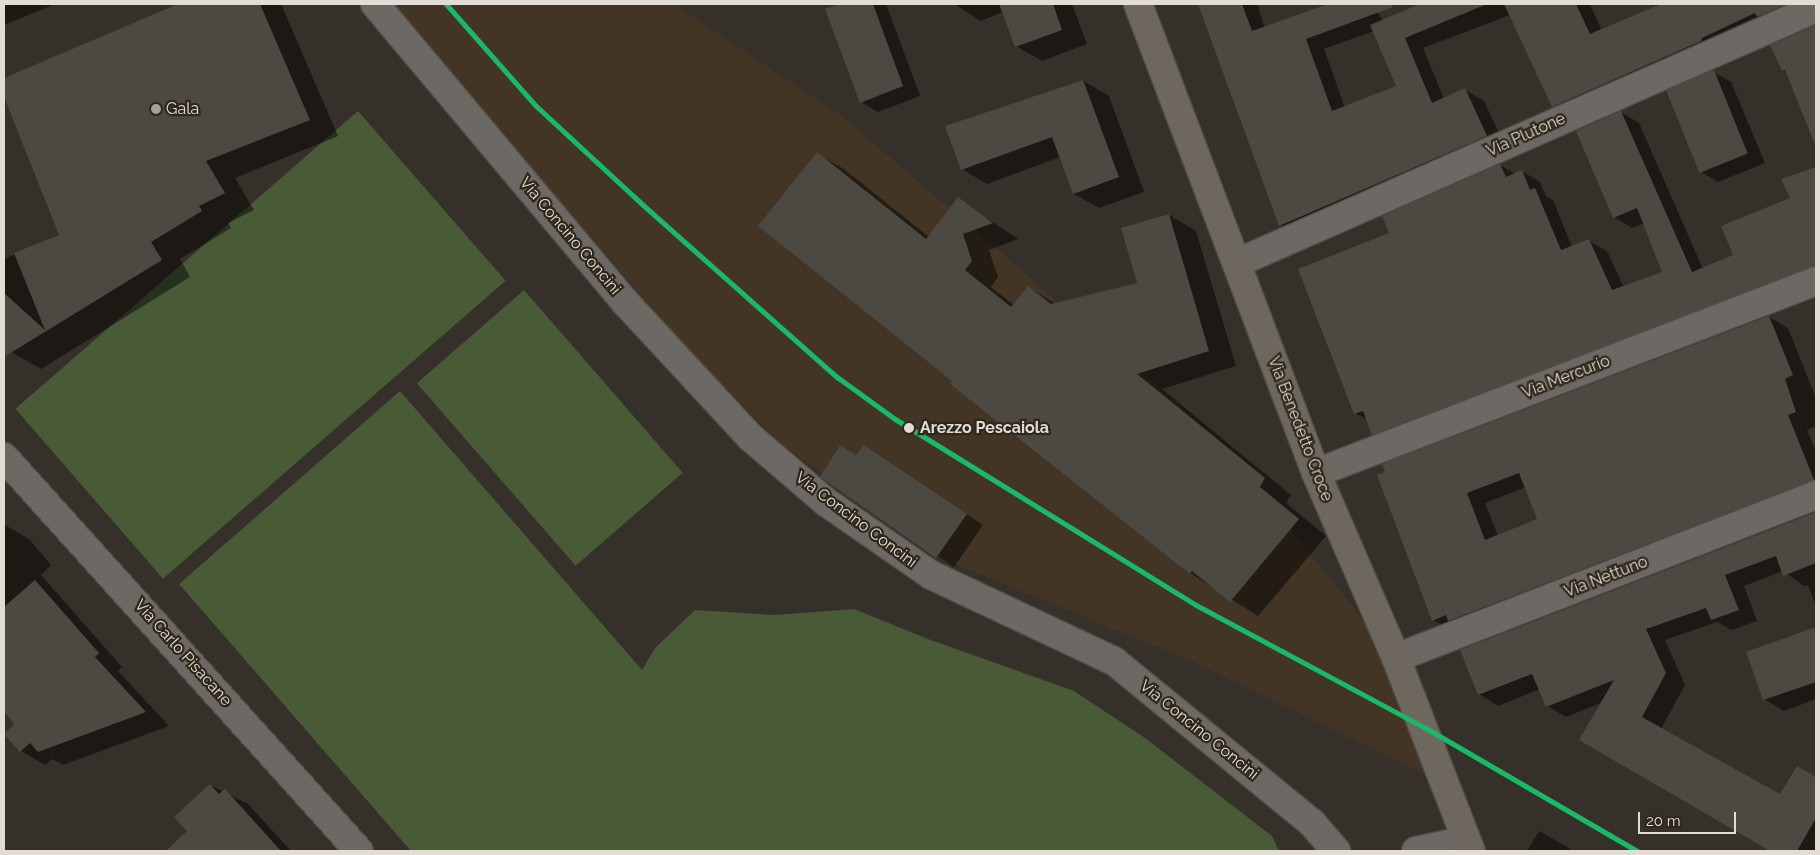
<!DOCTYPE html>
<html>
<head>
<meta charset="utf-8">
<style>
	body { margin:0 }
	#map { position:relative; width:1820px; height:855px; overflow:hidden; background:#353029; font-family:Raleway,sans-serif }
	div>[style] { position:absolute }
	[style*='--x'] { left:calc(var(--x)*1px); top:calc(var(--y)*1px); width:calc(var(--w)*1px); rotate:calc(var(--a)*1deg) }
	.built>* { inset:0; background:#423525 }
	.green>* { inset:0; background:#485a36; transform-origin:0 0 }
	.shadow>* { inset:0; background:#0007 }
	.building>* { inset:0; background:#4c4842; transform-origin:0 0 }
	.roads { filter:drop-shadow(1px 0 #504c45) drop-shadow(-1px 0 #504c45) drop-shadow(0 1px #504c45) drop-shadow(0 -1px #504c45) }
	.minor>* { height:28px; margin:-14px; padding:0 14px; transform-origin:14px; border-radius:14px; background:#6c6863 }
	.major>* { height:28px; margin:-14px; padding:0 14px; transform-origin:14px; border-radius:14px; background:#6d675e }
	.rail-1>* { height:5px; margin:-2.5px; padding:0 2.5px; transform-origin:2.5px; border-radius:2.5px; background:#1ab867 }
	.dots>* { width:14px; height:14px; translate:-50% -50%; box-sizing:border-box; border:2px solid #30271b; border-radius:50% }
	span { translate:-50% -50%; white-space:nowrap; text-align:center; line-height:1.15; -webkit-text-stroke:4.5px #30271b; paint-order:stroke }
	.poi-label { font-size:16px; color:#e2dcd4 }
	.left { translate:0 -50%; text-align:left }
	.street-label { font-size:16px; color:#e2dcd4 }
	.stop-label { font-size:16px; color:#e2dcd4; font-weight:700 }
	.frame { position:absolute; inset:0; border:5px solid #e2dcd4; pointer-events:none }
	.scale { position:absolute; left:1638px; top:812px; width:98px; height:22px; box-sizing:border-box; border:2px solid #e2dcd4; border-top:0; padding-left:6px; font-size:15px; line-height:18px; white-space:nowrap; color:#e2dcd4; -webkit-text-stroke:4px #30271b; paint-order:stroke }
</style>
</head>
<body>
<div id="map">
	<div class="built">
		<div style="clip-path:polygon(392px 4px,674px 4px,842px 116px,1214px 436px,1385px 646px,1445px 784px,1194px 662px,938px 557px,783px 445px,691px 354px)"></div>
	</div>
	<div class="green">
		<div style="left:358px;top:111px;width:225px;height:454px;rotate:49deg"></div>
		<div style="left:524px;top:290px;width:242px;height:142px;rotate:49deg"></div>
		<div style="clip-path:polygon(400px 391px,642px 670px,655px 648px,695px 610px,774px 615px,854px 609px,928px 639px,1074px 691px,1145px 738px,1272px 836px,1279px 851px,411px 851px,179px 584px)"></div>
	</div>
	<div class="shadow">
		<div style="clip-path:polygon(4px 4px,55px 4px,4px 25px)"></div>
		<div style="clip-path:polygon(182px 4px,281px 4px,338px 136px,235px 178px,254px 210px,228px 223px,231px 228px,180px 259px,190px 277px,41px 369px,11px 352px,4px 336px,4px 259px,61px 236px,4px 94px,4px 80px)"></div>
		<div style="clip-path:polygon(844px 4px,886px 4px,920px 96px,878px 112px,861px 102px,827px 10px)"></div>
		<div style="clip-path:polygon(954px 4px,1072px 4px,1087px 44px,1042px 61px,1016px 46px,1003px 12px,981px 21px)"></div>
		<div style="clip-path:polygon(evenodd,1200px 4px,1257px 4px,1265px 28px,1332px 4px,1373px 4px,1383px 21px,1430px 4px,1539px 4px,1423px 48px,1444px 99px,1465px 90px,1484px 101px,1505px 146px,1299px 236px,1280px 225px,1200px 4px,1374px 31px,1398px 87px,1345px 108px,1324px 49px,1374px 31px)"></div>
		<div style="clip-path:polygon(1545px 4px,1590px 4px,1602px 31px,1657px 7px,1655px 4px,1807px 4px,1572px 117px,1553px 106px,1512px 19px)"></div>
		<div style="clip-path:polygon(1816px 33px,1816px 146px,1787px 73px,1783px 70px)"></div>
		<div style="clip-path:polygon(1713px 72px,1731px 82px,1765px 163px,1718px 182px,1701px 172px)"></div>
		<div style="clip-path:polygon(1083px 81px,1109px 96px,1144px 192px,1099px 208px,1074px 194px,1060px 157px,987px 184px,962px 169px)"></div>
		<div style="clip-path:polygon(1621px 112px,1639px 123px,1703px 269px,1735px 256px,1791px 199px,1783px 180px,1816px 169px,1816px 283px,1391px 444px,1373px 434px,1368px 420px,1355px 413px,1390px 234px,1500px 165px,1515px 174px,1522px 171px,1540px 182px,1546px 196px,1553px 200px,1572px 247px,1589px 241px,1607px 251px,1624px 288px,1664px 273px,1644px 223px,1632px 228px,1614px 217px)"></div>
		<div style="clip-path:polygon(817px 154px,844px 169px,929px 237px,958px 199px,1018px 239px,989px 250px,998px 277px,991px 287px,1014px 305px,1028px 287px,1056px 304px,1139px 284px,1169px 215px,1196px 231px,1236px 366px,1162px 389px,1291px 495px,1286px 503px,1326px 536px,1258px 616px,1190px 573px,954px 381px)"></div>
		<div style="clip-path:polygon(evenodd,1769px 317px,1788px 328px,1816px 398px,1816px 426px,1807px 430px,1816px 452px,1816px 497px,1452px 630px,1433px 620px,1387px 473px,1769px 317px,1526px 487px,1539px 519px,1498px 536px,1485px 503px,1526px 487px)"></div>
		<div style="clip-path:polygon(864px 446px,983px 525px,954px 567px,822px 476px,857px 456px)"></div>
		<div style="clip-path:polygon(1816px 512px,1816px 606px,1808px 585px,1804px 586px,1783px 571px,1744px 586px,1757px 621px,1732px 630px,1717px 622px,1665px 640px,1685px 685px,1661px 729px,1780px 796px,1797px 767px,1816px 778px,1816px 851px,1773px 851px,1580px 740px,1601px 703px,1566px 717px,1547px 706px,1540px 689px,1498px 706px,1479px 694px,1461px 651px)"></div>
		<div style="clip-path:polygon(5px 525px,29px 539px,51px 565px,41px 575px,122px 667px,118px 671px,169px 726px,63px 765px,52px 759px,45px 765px,21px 751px,5px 734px,30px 707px,4px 678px)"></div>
		<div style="clip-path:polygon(1816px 629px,1816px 699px,1784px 711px,1764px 699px,1748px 653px)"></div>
		<div style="clip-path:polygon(210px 785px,248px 804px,291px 851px,176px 851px,172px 847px,189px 831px)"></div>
		<div style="clip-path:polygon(1539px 831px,1548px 836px,1574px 851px,1527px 851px)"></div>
	</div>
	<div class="building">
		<div style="clip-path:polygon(178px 4px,260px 4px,310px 120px,206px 161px,225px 193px,199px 206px,202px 211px,151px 242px,162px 260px,4px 357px,4px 293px,45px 330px,14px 253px,59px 235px,4px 97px,4px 78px)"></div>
		<div style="clip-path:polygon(840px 4px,873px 4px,903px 86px,860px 103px,825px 9px)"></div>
		<div style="clip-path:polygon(999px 4px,1053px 4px,1062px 30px,1015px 47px)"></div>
		<div style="clip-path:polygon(1198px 4px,1242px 4px,1252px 31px,1328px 4px,1392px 4px,1393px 7px,1306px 39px,1332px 111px,1396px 86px,1370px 25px,1420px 4px,1487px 4px,1405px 38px,1432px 103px,1465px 88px,1487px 136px,1279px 226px)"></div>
		<div style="clip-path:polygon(1504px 4px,1576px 4px,1590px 34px,1661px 4px,1787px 4px,1757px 17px,1755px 13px,1702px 38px,1701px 41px,1552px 107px)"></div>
		<div style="clip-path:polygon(1816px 25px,1816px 145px,1815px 145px,1785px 70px,1782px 71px,1770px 45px)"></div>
		<div style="left:1714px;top:70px;width:90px;height:52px;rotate:68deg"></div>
		<div style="clip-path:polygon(1083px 80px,1119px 177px,1073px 194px,1052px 137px,961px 170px,945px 126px)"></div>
		<div style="clip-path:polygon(1621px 111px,1692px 272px,1733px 255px,1721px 226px,1790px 198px,1781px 179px,1816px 167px,1816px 266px,1372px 435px,1363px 411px,1354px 414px,1298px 269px,1389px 233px,1382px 216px,1500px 164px,1506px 177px,1522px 170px,1530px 190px,1535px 188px,1561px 250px,1589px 239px,1612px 290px,1662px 272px,1637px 208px,1613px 218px,1576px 131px)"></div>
		<div style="clip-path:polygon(817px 152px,926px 239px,958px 197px,993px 223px,963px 234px,972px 261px,965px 270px,1011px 307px,1028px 286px,1051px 304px,1137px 283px,1121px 228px,1169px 214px,1209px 351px,1137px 374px,1265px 478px,1260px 487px,1299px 519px,1230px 602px,1192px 571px,1190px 574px,950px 384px,952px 381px,758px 226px)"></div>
		<div style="clip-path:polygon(evenodd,1769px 316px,1793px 375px,1785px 379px,1796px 412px,1788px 415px,1814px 480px,1448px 621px,1446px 615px,1432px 621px,1377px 475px,1385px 472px,1382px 464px,1769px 316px,1519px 473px,1537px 519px,1485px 540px,1467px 493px,1519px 473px)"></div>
		<div style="clip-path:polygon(840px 445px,856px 455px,864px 445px,967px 514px,936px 558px,820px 477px)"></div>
		<div style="clip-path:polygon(1816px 512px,1816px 563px,1783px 576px,1776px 556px,1725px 575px,1739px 610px,1711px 620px,1706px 608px,1646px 629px,1666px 673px,1642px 717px,1780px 794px,1797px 766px,1816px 777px,1816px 818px,1797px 851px,1770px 851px,1579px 740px,1614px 680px,1546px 707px,1532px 674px,1478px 695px,1460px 650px)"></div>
		<div style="clip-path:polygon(35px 580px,99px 653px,95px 657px,146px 712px,38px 752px,30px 743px,20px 752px,4px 734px,14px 724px,4px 711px,4px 607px)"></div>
		<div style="clip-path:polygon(1816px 627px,1816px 682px,1763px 700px,1746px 652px)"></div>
		<div style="clip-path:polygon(210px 784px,219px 794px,225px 789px,281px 851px,166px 851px,187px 831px,174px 817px)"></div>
	</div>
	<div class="roads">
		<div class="minor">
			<div style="--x:375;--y:4;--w:390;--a:50"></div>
			<div style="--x:626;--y:303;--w:183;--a:47.2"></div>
			<div style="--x:750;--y:437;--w:100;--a:40.5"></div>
			<div style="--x:826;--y:502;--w:128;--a:34.8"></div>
			<div style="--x:931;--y:575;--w:202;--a:25.2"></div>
			<div style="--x:1114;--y:661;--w:256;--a:39.3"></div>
			<div style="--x:1312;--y:823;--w:37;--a:49"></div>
			<div style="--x:1237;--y:263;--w:633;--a:-23.77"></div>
			<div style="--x:4;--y:457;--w:530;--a:47.98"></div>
			<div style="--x:1316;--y:473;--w:536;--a:-21.01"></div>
			<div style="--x:1396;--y:658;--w:451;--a:-21.2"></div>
			<div style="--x:1416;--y:851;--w:51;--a:-12.4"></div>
		</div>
		<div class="major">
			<div style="--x:1138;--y:4;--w:502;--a:69.22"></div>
			<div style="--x:1316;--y:473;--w:202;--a:66.6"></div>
			<div style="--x:1396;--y:658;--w:207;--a:68.8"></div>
		</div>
	</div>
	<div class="rail-1">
		<div style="--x:446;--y:4;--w:135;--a:48.6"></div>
		<div style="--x:535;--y:105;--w:147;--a:42.8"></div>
		<div style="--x:643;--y:205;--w:259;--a:41.6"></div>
		<div style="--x:837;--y:377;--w:72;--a:35.9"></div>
		<div style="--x:895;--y:419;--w:354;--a:31.7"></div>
		<div style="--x:1196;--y:605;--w:259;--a:28.2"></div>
		<div style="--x:1424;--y:727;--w:246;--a:30.2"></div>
	</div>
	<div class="dots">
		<div style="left:156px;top:109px;background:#a5a098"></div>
		<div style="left:909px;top:428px;background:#e2dcd4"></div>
	</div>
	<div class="poi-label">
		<span class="left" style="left:166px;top:109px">Gala</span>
	</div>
	<div class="street-label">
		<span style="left:1526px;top:135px;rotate:-24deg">Via Plutone</span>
		<span style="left:570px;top:236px;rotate:50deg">Via Concino Concini</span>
		<span style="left:1566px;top:377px;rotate:-21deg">Via Mercurio</span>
		<span style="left:1300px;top:429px;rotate:69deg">Via Benedetto Croce</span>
		<span style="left:856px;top:520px;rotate:37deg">Via Concino Concini</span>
		<span style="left:1606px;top:577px;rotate:-21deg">Via Nettuno</span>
		<span style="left:183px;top:653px;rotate:48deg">Via Carlo Pisacane</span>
		<span style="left:1199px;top:730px;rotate:39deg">Via Concino Concini</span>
	</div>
	<div class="stop-label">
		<span class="left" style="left:920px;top:428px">Arezzo Pescaiola</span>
	</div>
	<div class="frame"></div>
	<div class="scale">20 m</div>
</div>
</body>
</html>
